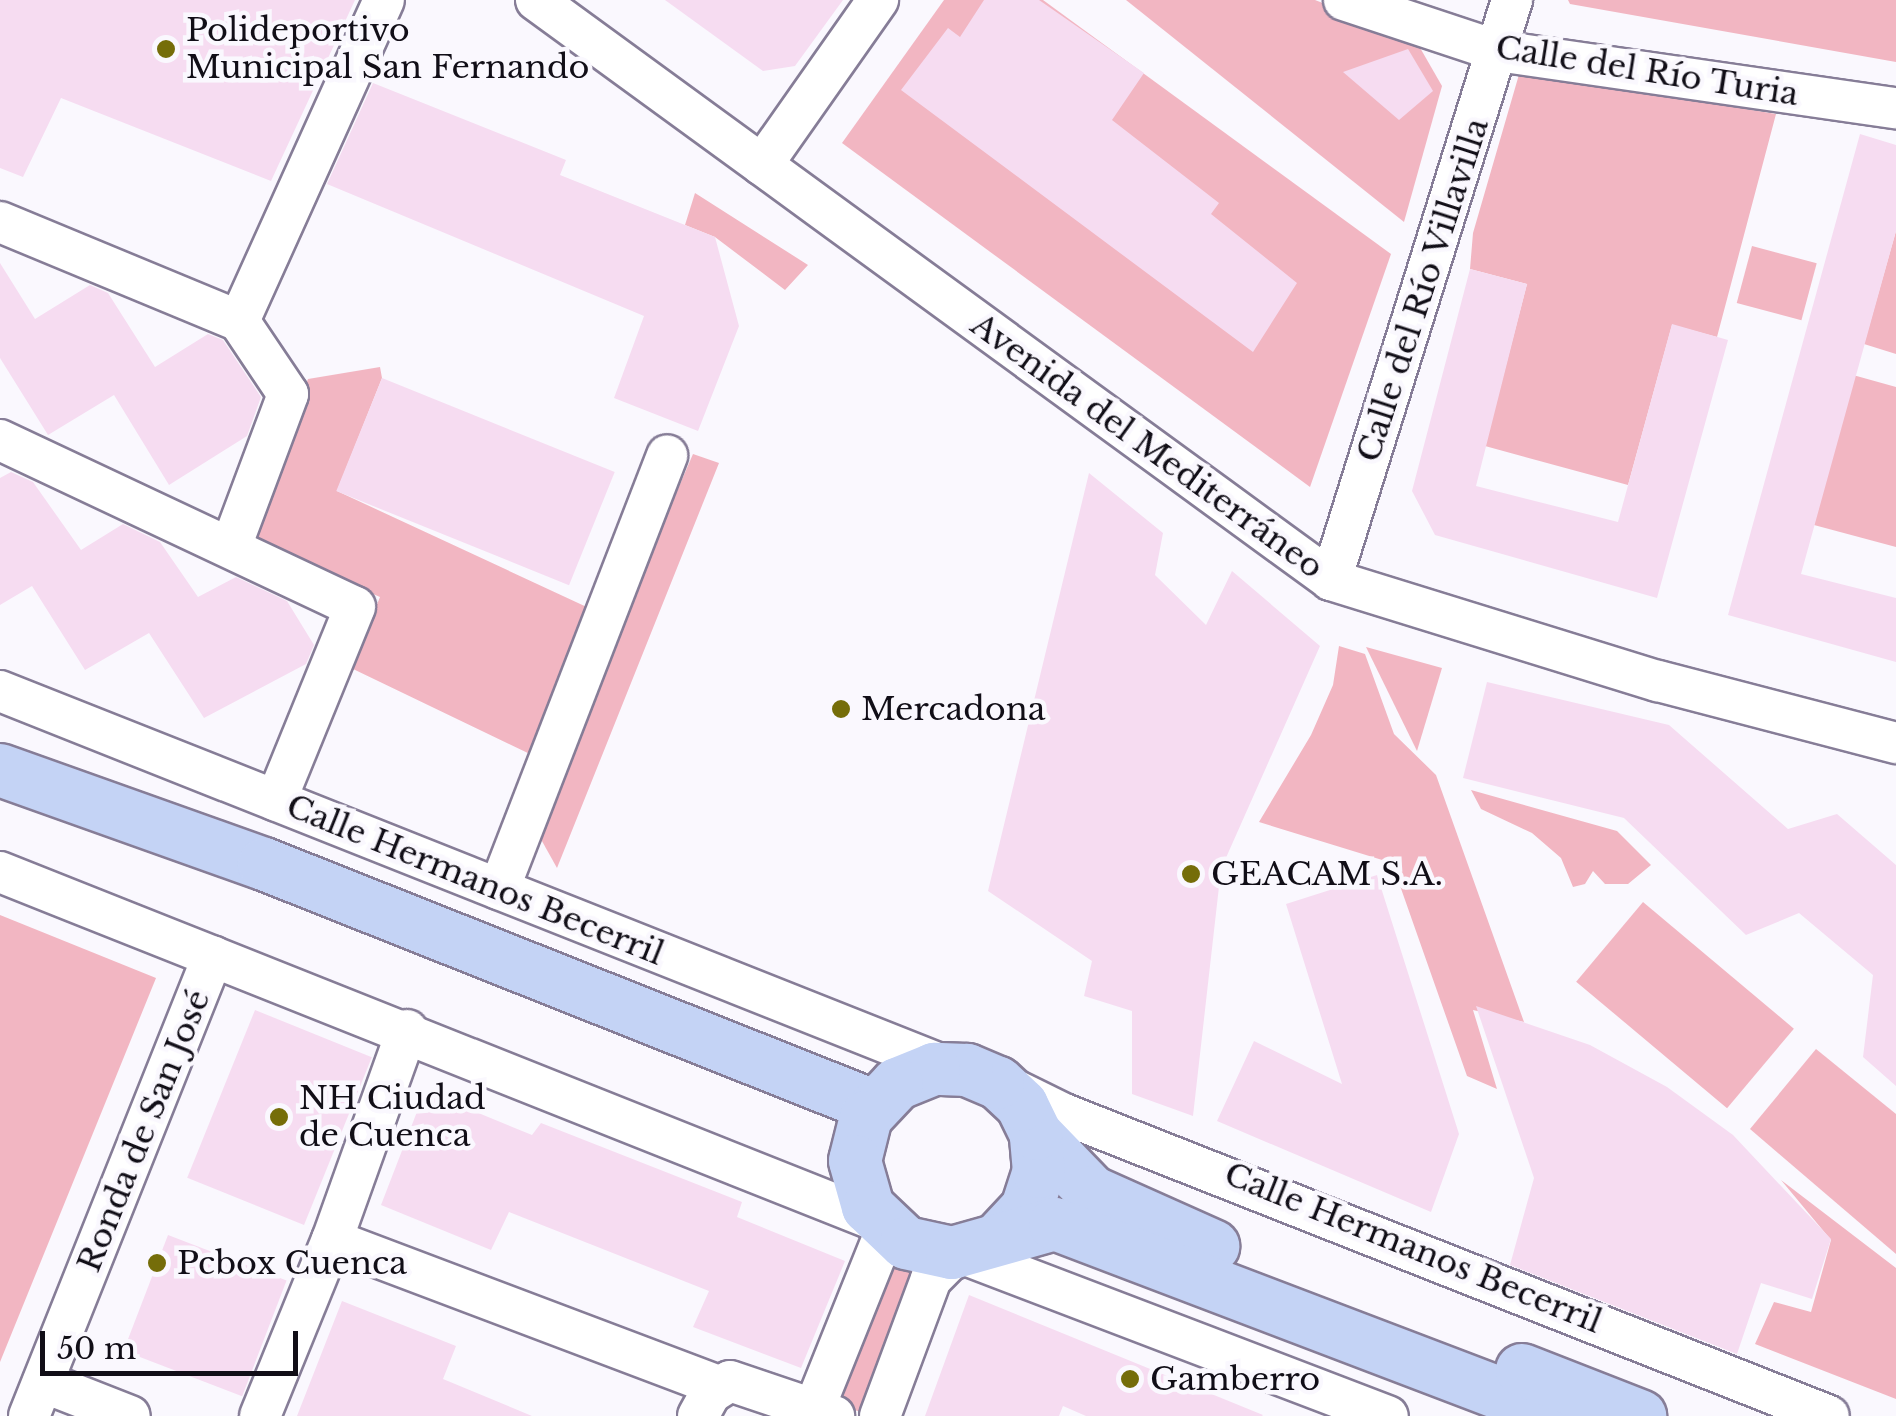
<!DOCTYPE html>
<html>
<head>
<meta charset="utf-8">
<style>
	body { margin:0 }
	#map { position:relative; width:1896px; height:1416px; overflow:hidden; background:#faf8fe; font-family:"Libre Baskerville",serif }
	div>[style] { position:absolute }
	[style*='--x'] { left:calc(var(--x)*1px); top:calc(var(--y)*1px); width:calc(var(--w)*1px); rotate:calc(var(--a)*1deg) }
	.green>* { inset:0; background:#f2b6c2; transform-origin:0 0 }
	.building>* { inset:0; background:#f6dcf1; transform-origin:0 0 }
	.roads { filter:drop-shadow(2px 0 #867d97) drop-shadow(-2px 0 #867d97) drop-shadow(0 2px #867d97) drop-shadow(0 -2px #867d97) }
	.minor>* { height:40px; margin:-20px; padding:0 20px; transform-origin:20px; border-radius:20px; background:#fff }
	.major>* { height:52px; margin:-26px; padding:0 26px; transform-origin:26px; border-radius:26px; background:#c4d3f5 }
	.dots>* { width:28px; height:28px; translate:-50% -50%; box-sizing:border-box; border:5px solid #faf8fe; border-radius:50% }
	span { translate:-50% -50%; white-space:nowrap; text-align:center; line-height:1.15; -webkit-text-stroke:9px #faf8fe; paint-order:stroke }
	.poi-label { font-size:32px; color:#110e17 }
	.left { translate:0 -50%; text-align:left }
	.street-label { font-size:32px; color:#110e17 }
	.scale { position:absolute; left:40px; top:1331px; width:258px; height:45px; box-sizing:border-box; border:5px solid #110e17; border-top:0; padding-left:12px; font-size:30px; line-height:35px; white-space:nowrap; color:#110e17; -webkit-text-stroke:8px #faf8fe; paint-order:stroke }
</style>
</head>
<body>
<div id="map">
	<div class="green">
		<div style="clip-path:polygon(944px 0,1043px 0,1391px 254px,1310px 487px,842px 143px)"></div>
		<div style="clip-path:polygon(1126px 0,1315px 0,1415px 39px,1442px 86px,1404px 222px)"></div>
		<div style="clip-path:polygon(1568px 0,1896px 0,1896px 62px,1570px 4px)"></div>
		<div style="clip-path:polygon(1520px 71px,1776px 114px,1717px 337px,1672px 325px,1628px 485px,1485px 446px,1527px 284px,1614px 307px,1470px 269px,1473px 233px)"></div>
		<div style="clip-path:polygon(695px 193px,808px 265px,785px 290px,715px 237px,685px 225px)"></div>
		<div style="clip-path:polygon(1896px 231px,1896px 354px,1864px 344px)"></div>
		<div style="left:1752px;top:246px;width:67px;height:59px;rotate:15deg"></div>
		<div style="clip-path:polygon(380px 367px,382px 378px,337px 491px,591px 609px,532px 755px,351px 668px,380px 597px,245px 539px,308px 379px)"></div>
		<div style="clip-path:polygon(1853px 375px,1896px 387px,1896px 547px,1814px 525px)"></div>
		<div style="clip-path:polygon(693px 454px,719px 463px,557px 868px,533px 825px)"></div>
		<div style="clip-path:polygon(1339px 646px,1365px 654px,1394px 734px,1436px 775px,1524px 1022px,1473px 1010px,1497px 1089px,1467px 1076px,1392px 863px,1259px 822px,1311px 735px,1333px 685px)"></div>
		<div style="clip-path:polygon(1366px 647px,1442px 668px,1417px 751px)"></div>
		<div style="clip-path:polygon(1471px 790px,1617px 831px,1651px 865px,1628px 884px,1605px 884px,1593px 871px,1585px 884px,1573px 887px,1561px 858px,1532px 833px,1481px 809px)"></div>
		<div style="left:1643px;top:902px;width:197px;height:104px;rotate:40deg"></div>
		<div style="clip-path:polygon(0 915px,156px 978px,0 1362px)"></div>
		<div style="clip-path:polygon(1816px 1049px,1896px 1114px,1896px 1254px,1750px 1129px)"></div>
		<div style="clip-path:polygon(1781px 1180px,1896px 1268px,1896px 1399px,1755px 1344px,1774px 1302px,1811px 1312px,1831px 1240px)"></div>
		<div style="clip-path:polygon(887px 1260px,917px 1264px,861px 1412px,844px 1407px,842px 1377px)"></div>
	</div>
	<div class="building">
		<div style="clip-path:polygon(0 0,355px 0,271px 181px,61px 98px,23px 177px,0 168px)"></div>
		<div style="clip-path:polygon(665px 0,843px 0,795px 66px,763px 71px)"></div>
		<div style="clip-path:polygon(984px 0,1039px 0,1144px 73px,1112px 120px,1219px 203px,1211px 214px,1297px 283px,1253px 352px,901px 90px,948px 28px,960px 37px)"></div>
		<div style="clip-path:polygon(1408px 49px,1433px 91px,1399px 120px,1343px 72px)"></div>
		<div style="clip-path:polygon(373px 83px,566px 160px,560px 175px,715px 237px,739px 326px,698px 431px,614px 398px,644px 316px,327px 184px)"></div>
		<div style="clip-path:polygon(1860px 134px,1896px 145px,1896px 231px,1801px 574px,1896px 598px,1896px 662px,1728px 615px)"></div>
		<div style="clip-path:polygon(0 263px,35px 319px,90px 285px,108px 293px,155px 367px,208px 334px,223px 340px,261px 397px,247px 436px,169px 485px,114px 395px,48px 435px,0 358px)"></div>
		<div style="clip-path:polygon(1470px 269px,1527px 284px,1476px 486px,1618px 522px,1672px 324px,1728px 340px,1657px 598px,1435px 535px,1412px 491px)"></div>
		<div style="left:382px;top:378px;width:251px;height:122px;rotate:22deg"></div>
		<div style="clip-path:polygon(11px 472px,33px 482px,81px 550px,123px 524px,160px 542px,198px 597px,236px 577px,287px 601px,314px 645px,306px 664px,204px 718px,149px 633px,85px 670px,32px 586px,0 605px,0 478px)"></div>
		<div style="clip-path:polygon(1089px 473px,1163px 533px,1155px 575px,1206px 625px,1232px 571px,1320px 646px,1221px 869px,1193px 1116px,1132px 1094px,1132px 1011px,1084px 996px,1092px 961px,988px 891px)"></div>
		<div style="clip-path:polygon(1487px 682px,1669px 725px,1788px 829px,1837px 814px,1896px 865px,1896px 1086px,1863px 1057px,1873px 975px,1799px 913px,1746px 935px,1624px 818px,1463px 778px)"></div>
		<div style="clip-path:polygon(1377px 875px,1459px 1134px,1431px 1212px,1217px 1121px,1254px 1041px,1342px 1084px,1286px 904px)"></div>
		<div style="clip-path:polygon(1476px 1006px,1590px 1045px,1667px 1087px,1733px 1135px,1831px 1239px,1812px 1299px,1761px 1283px,1737px 1354px,1510px 1265px,1534px 1178px)"></div>
		<div style="left:255px;top:1010px;width:126px;height:181px;rotate:22deg"></div>
		<div style="clip-path:polygon(425px 1091px,532px 1135px,541px 1123px,742px 1202px,737px 1217px,845px 1261px,801px 1368px,693px 1327px,709px 1291px,509px 1212px,491px 1250px,381px 1205px)"></div>
		<div style="left:168px;top:1235px;width:127px;height:124px;rotate:21deg"></div>
		<div style="clip-path:polygon(969px 1295px,1263px 1415px,1262px 1416px,1086px 1416px,1063px 1406px,1059px 1416px,925px 1416px)"></div>
		<div style="clip-path:polygon(342px 1301px,456px 1346px,443px 1379px,532px 1416px,297px 1416px)"></div>
	</div>
	<div class="roads">
		<div class="minor">
			<div style="--x:536;--y:0;--w:984;--a:36.11"></div>
			<div style="--x:1331;--y:580;--w:342;--a:17.2"></div>
			<div style="--x:1658;--y:681;--w:246;--a:14.6"></div>
			<div style="--x:1344;--y:0;--w:162;--a:18.3"></div>
			<div style="--x:1498;--y:51;--w:402;--a:8.2"></div>
			<div style="--x:762;--y:165;--w:202;--a:-54.9"></div>
			<div style="--x:0;--y:222;--w:259;--a:22.5"></div>
			<div style="--x:0;--y:440;--w:392;--a:25.2"></div>
			<div style="--x:355;--y:607;--w:209;--a:112.2"></div>
			<div style="--x:232;--y:544;--w:160;--a:-69.5"></div>
			<div style="--x:288;--y:394;--w:88;--a:-123.9"></div>
			<div style="--x:239;--y:321;--w:352;--a:-65.7"></div>
			<div style="--x:1331;--y:580;--w:608;--a:-72.67"></div>
			<div style="--x:0;--y:691;--w:1022;--a:21.65"></div>
			<div style="--x:0;--y:872;--w:944;--a:21.7"></div>
			<div style="--x:499;--y:889;--w:465;--a:-68.8"></div>
			<div style="--x:1003;--y:1084;--w:68;--a:26.2"></div>
			<div style="--x:1064;--y:1114;--w:822;--a:21.54"></div>
			<div style="--x:332;--y:1240;--w:413;--a:20.7"></div>
			<div style="--x:43;--y:1382;--w:93;--a:21.3"></div>
			<div style="--x:814;--y:1409;--w:193;--a:-68.1"></div>
			<div style="--x:29;--y:1416;--w:495;--a:-68.2"></div>
			<div style="--x:260;--y:1416;--w:190;--a:-67.8"></div>
			<div style="--x:332;--y:1240;--w:223;--a:-70.3"></div>
			<div style="--x:698;--y:1416;--w:26;--a:-61"></div>
			<div style="--x:711;--y:1393;--w:22;--a:-32"></div>
			<div style="--x:730;--y:1381;--w:110;--a:18.6"></div>
			<div style="--x:880;--y:1416;--w:146;--a:-69.6"></div>
			<div style="--x:931;--y:1279;--w:38;--a:-45"></div>
			<div style="--x:958;--y:1252;--w:460;--a:20.9"></div>
		</div>
		<div class="major">
			<div style="--x:0;--y:770;--w:280;--a:19.6"></div>
			<div style="--x:264;--y:864;--w:655;--a:21.67"></div>
			<div style="--x:1036;--y:1134;--w:81;--a:46"></div>
			<div style="--x:1092;--y:1192;--w:133;--a:24.1"></div>
			<div style="--x:1001;--y:1236;--w:38;--a:-47"></div>
			<div style="--x:1027;--y:1208;--w:38;--a:-72"></div>
			<div style="--x:1039;--y:1172;--w:38;--a:-95"></div>
			<div style="--x:1036;--y:1134;--w:32;--a:-116"></div>
			<div style="--x:1022;--y:1105;--w:33;--a:-137"></div>
			<div style="--x:998;--y:1083;--w:34;--a:-157"></div>
			<div style="--x:967;--y:1070;--w:33;--a:-178"></div>
			<div style="--x:934;--y:1069;--w:40;--a:158"></div>
			<div style="--x:897;--y:1084;--w:45;--a:133.2"></div>
			<div style="--x:866;--y:1117;--w:45;--a:104"></div>
			<div style="--x:855;--y:1161;--w:48;--a:74.2"></div>
			<div style="--x:868;--y:1207;--w:52;--a:43.5"></div>
			<div style="--x:906;--y:1243;--w:47;--a:12.3"></div>
			<div style="--x:952;--y:1253;--w:107;--a:-15.7"></div>
			<div style="--x:1055;--y:1224;--w:539;--a:20.85"></div>
			<div style="--x:1522;--y:1370;--w:127;--a:21.3"></div>
		</div>
	</div>
	<div class="dots">
		<div style="left:166px;top:49px;background:#756d09"></div>
		<div style="left:841px;top:709px;background:#756d09"></div>
		<div style="left:1191px;top:874px;background:#756d09"></div>
		<div style="left:279px;top:1117px;background:#756d09"></div>
		<div style="left:157px;top:1263px;background:#756d09"></div>
		<div style="left:1130px;top:1379px;background:#756d09"></div>
	</div>
	<div class="poi-label">
		<span class="left" style="left:186px;top:49px">Polideportivo<br>Municipal San Fernando</span>
		<span class="left" style="left:861px;top:709px">Mercadona</span>
		<span class="left" style="left:1211px;top:874px">GEACAM S.A.</span>
		<span class="left" style="left:299px;top:1117px">NH Ciudad<br>de Cuenca</span>
		<span class="left" style="left:177px;top:1263px">Pcbox Cuenca</span>
		<span class="left" style="left:1150px;top:1379px">Gamberro</span>
	</div>
	<div class="street-label">
		<span style="left:1647px;top:71px;rotate:9deg">Calle del Río Turia</span>
		<span style="left:1423px;top:290px;rotate:-72deg">Calle del Río Villavilla</span>
		<span style="left:1147px;top:446px;rotate:36deg">Avenida del Mediterráneo</span>
		<span style="left:475px;top:880px;rotate:22deg">Calle Hermanos Becerril</span>
		<span style="left:144px;top:1131px;rotate:-68deg">Ronda de San José</span>
		<span style="left:1413px;top:1248px;rotate:22deg">Calle Hermanos Becerril</span>
	</div>
	<div class="scale">50 m</div>
</div>
</body>
</html>
